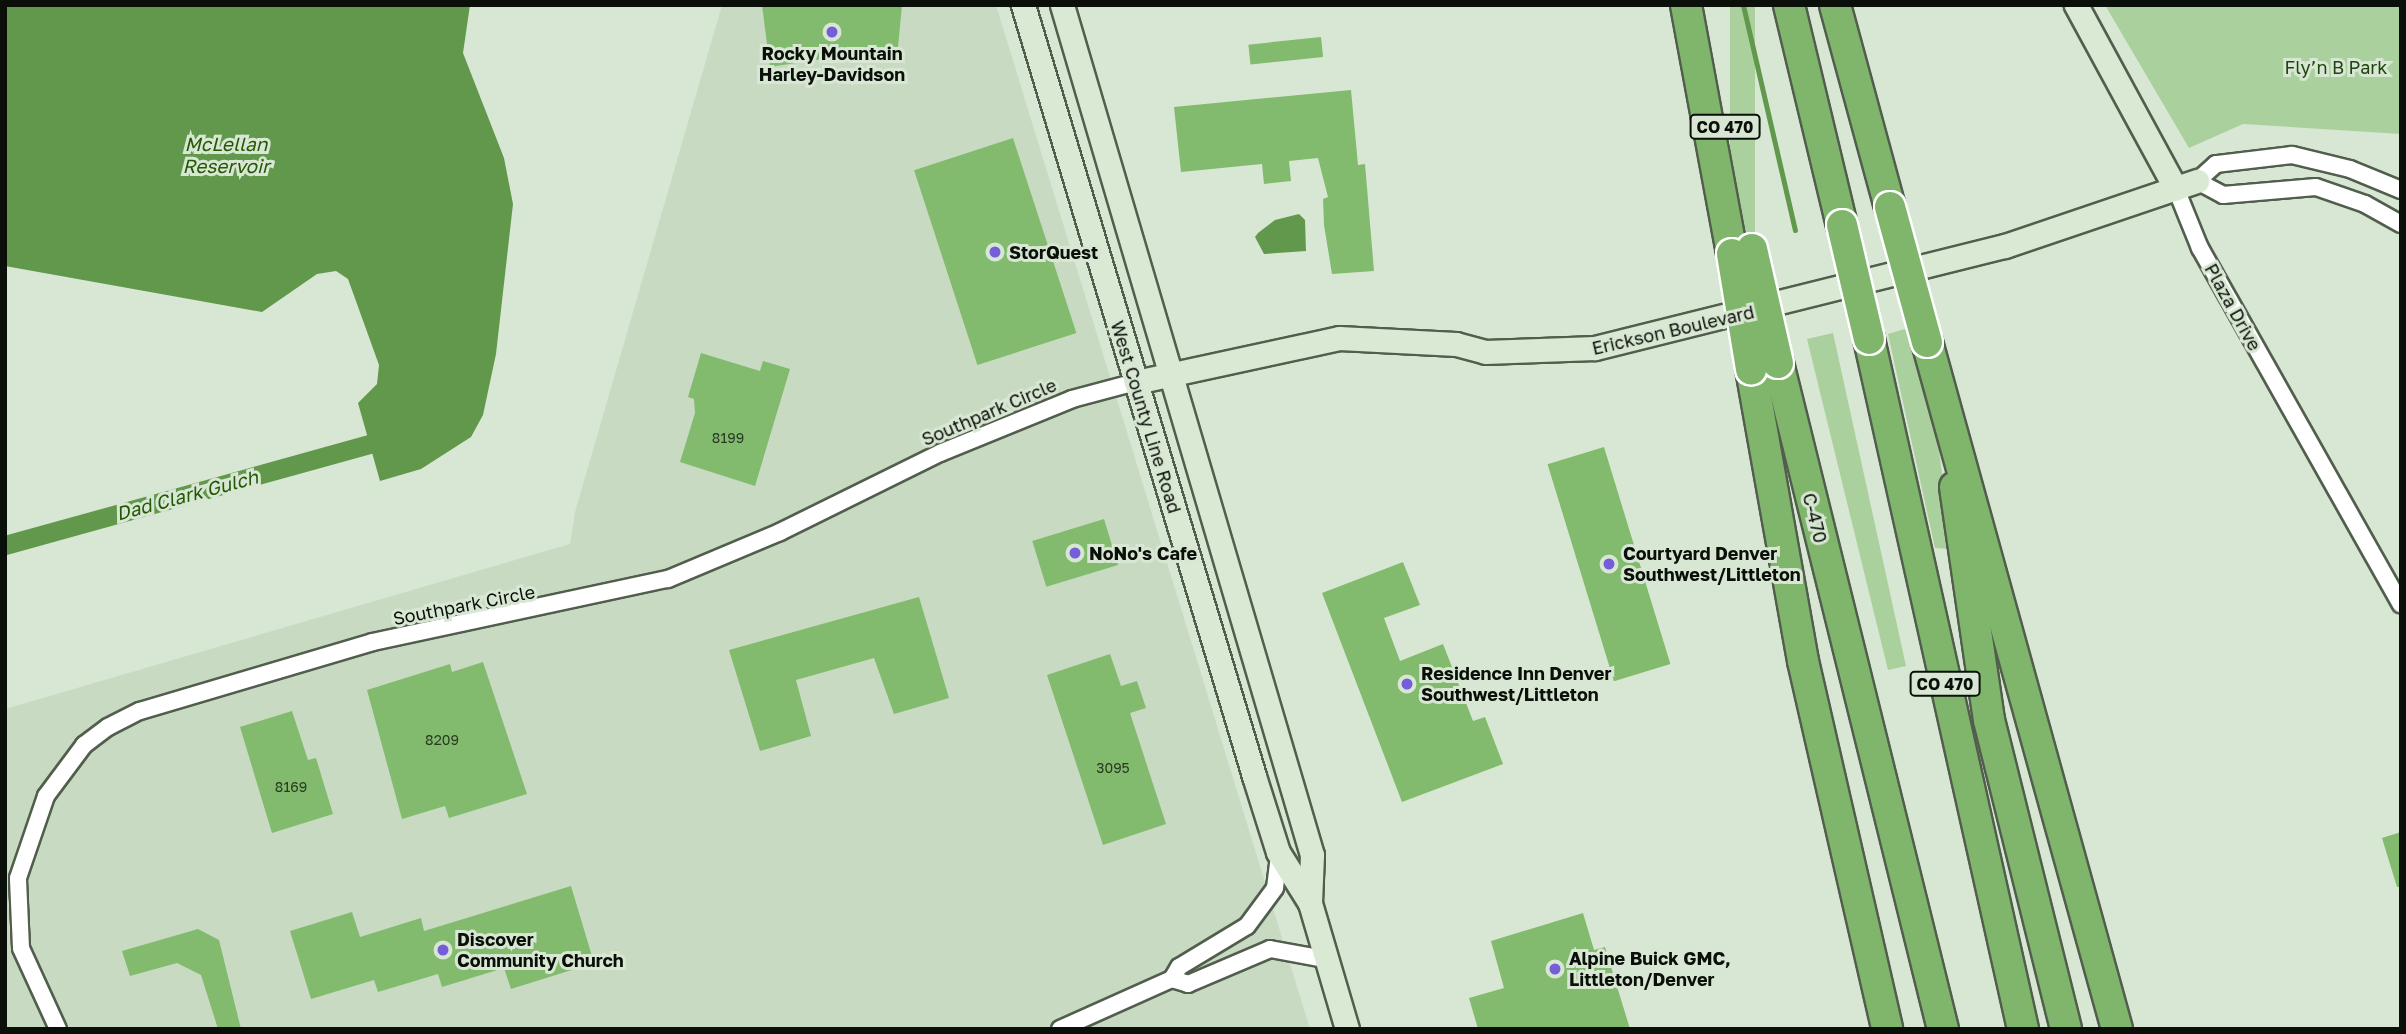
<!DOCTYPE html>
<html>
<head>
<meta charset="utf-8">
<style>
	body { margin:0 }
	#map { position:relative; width:2406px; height:1034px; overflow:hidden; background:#d8e7d3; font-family:"Golos Text",sans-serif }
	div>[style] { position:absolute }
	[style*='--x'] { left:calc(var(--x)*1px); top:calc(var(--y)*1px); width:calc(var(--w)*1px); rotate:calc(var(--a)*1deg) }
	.built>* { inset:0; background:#c8dbc2 }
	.green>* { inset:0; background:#aad09d; transform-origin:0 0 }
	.water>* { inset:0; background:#61984c }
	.stream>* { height:5px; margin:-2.5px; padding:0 2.5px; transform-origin:2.5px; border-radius:2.5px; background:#61984c }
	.canal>* { height:19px; margin:-9.5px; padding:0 9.5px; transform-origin:9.5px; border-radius:9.5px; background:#61984c }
	.building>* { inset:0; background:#82ba6e; transform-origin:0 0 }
	.roads { filter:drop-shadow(2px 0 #525e4d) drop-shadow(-2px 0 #525e4d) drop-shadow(0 2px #525e4d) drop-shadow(0 -2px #525e4d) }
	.street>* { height:16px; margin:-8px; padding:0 8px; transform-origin:8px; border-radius:8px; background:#fff }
	.secondary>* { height:23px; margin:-11.5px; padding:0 11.5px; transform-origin:11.5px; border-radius:11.5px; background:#d9e9d3 }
	.highway>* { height:30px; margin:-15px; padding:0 15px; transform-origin:15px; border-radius:15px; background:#80b66b }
	.bridges { filter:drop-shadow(2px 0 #fff) drop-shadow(-2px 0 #fff) drop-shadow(0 2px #fff) drop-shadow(0 -2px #fff) }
	.highway-bridge>* { height:30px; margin:-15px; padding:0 15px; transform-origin:15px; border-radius:15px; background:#80b66b }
	.dots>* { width:19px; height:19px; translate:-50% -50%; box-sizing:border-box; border:4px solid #d8e7d3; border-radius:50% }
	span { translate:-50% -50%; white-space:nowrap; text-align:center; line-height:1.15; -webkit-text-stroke:6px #d8e7d3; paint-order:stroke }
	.number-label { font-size:14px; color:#283a22 }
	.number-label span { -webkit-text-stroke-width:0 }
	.shield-label span { padding:2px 5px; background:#d8e7d3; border:2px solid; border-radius:5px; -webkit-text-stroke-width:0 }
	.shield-label { font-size:16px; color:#0a0f09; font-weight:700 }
	.poi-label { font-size:18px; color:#0a0f09; font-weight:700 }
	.left { translate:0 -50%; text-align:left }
	.park-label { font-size:18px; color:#20440f }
	.street-label { font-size:18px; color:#0a0f09 }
	.water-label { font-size:19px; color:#245805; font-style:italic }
	.frame { position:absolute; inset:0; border:7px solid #0a0f09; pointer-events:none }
</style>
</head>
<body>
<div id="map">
	<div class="built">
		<div style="clip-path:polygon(722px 5px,996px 5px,1310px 1029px,5px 1029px,5px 709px,570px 544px,575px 512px)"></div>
	</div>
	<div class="green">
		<div style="left:1730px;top:5px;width:25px;height:259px"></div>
		<div style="clip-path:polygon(2105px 5px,2401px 5px,2401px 134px,2243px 124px,2189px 148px)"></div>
		<div style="clip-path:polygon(1908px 328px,1938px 443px,1952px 549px,1935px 548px,1888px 334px)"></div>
		<div style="clip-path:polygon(1833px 333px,1906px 666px,1888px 670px,1807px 339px)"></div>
	</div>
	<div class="water">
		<div style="clip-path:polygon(5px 5px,470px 5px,463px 53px,504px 158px,513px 204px,496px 354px,483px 415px,471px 437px,421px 469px,380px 481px,358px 403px,377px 384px,379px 365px,348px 279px,336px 271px,317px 274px,262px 312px,5px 266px)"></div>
		<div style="clip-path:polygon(1299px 214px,1305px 220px,1306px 251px,1264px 254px,1255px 237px,1258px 233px,1275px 220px)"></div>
	</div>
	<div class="stream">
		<div style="--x:1743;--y:5;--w:231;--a:77"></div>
	</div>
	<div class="canal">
		<div style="--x:5;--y:545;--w:378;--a:-15.5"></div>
	</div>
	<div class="building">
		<div style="clip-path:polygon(762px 5px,902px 5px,898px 47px,770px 67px)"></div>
		<div style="left:1321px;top:37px;width:20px;height:73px;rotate:84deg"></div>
		<div style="clip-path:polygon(1351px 90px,1358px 165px,1365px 164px,1374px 271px,1332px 274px,1324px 225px,1323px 199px,1328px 197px,1318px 158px,1289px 161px,1291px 181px,1264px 184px,1262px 164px,1181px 172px,1174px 107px)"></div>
		<div style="left:1013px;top:138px;width:205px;height:104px;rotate:72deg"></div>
		<div style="clip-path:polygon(701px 353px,760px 371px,763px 361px,790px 369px,755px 486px,680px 462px,695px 413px,694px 399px,688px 397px)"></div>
		<div style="left:1604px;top:447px;width:227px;height:59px;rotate:73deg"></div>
		<div style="left:1104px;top:519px;width:48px;height:75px;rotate:73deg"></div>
		<div style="clip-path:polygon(1403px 562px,1420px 605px,1384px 618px,1400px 661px,1443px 644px,1473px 721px,1485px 717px,1503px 764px,1402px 802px,1322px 593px)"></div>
		<div style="clip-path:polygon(919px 597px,949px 698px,894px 714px,874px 658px,796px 680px,811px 736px,760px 751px,729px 650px)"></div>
		<div style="clip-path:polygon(1110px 654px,1121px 686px,1137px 681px,1146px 708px,1130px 713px,1166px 824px,1103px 845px,1047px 675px)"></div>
		<div style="clip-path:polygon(483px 662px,527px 794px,449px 818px,445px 806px,402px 819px,367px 690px,450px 664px,452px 672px)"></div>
		<div style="clip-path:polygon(292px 711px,308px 760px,316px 758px,333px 814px,272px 833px,240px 727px)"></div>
		<div style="clip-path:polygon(2401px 832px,2401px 887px,2397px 887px,2382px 838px)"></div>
		<div style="clip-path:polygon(571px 886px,594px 963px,511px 989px,504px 968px,442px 987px,438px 974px,378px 992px,374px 980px,311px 999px,290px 931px,352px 912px,360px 937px,421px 918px,424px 931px)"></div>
		<div style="clip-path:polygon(1583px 913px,1594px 950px,1605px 947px,1630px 1029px,1478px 1029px,1469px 998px,1504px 988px,1491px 941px)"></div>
		<div style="clip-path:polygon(198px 929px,219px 940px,241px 1029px,218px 1029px,201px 975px,177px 963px,130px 976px,122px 951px)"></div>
	</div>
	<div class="roads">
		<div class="street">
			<div style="--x:2176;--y:189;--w:64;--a:67.9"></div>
			<div style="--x:2200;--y:248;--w:409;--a:60.6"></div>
			<div style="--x:2401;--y:190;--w:55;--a:-157.6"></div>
			<div style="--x:2350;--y:169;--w:60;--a:-166.4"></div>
			<div style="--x:2292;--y:155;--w:77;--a:173.2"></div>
			<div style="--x:2216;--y:164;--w:25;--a:138"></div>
			<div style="--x:2197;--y:181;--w:30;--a:28"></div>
			<div style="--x:2223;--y:195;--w:93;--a:-4.9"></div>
			<div style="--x:2316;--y:187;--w:52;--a:19.1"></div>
			<div style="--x:2365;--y:204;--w:41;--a:29.1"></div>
			<div style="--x:1172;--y:979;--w:17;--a:17"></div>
			<div style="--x:1188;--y:984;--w:89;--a:-23.1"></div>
			<div style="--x:1270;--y:949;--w:56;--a:10.3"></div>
			<div style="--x:58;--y:1029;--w:89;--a:-114.6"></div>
			<div style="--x:21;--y:948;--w:70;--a:-92.5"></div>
			<div style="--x:18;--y:878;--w:87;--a:-71.1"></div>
			<div style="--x:46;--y:796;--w:64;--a:-53.3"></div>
			<div style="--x:84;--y:745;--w:30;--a:-37"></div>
			<div style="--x:108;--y:727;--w:36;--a:-27"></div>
			<div style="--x:140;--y:711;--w:243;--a:-16.5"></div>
			<div style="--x:373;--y:642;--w:302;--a:-12.1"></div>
			<div style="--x:668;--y:579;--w:121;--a:-22.8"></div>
			<div style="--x:780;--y:532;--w:178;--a:-26.3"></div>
			<div style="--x:940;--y:453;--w:143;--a:-22.2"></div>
			<div style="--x:1072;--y:399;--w:66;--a:-14.9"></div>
			<div style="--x:1060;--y:1029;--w:123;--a:-24.1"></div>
			<div style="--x:1172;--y:979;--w:14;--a:-60"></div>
			<div style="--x:1179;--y:967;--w:79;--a:-31.1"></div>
			<div style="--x:1247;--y:926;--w:47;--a:-53.6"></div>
			<div style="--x:1275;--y:888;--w:34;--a:-83"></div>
		</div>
		<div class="secondary">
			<div style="--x:1023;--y:5;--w:805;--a:73.32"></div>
			<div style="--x:1254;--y:776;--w:80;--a:72.5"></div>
			<div style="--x:1278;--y:852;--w:60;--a:57.9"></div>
			<div style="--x:1310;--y:903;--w:131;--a:73.6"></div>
			<div style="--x:1062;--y:5;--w:886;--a:73.61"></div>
			<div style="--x:1312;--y:855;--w:48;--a:92.4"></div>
			<div style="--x:2076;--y:5;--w:209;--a:61.5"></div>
			<div style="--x:1136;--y:382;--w:208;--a:-12.2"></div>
			<div style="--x:1339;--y:338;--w:117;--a:2.9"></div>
			<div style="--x:1456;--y:344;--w:30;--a:15"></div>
			<div style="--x:1485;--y:352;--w:110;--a:-2.1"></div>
			<div style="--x:1595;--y:348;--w:422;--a:-14"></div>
			<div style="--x:2005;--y:246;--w:203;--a:-18.7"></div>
		</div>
		<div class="highway">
			<div style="--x:1686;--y:5;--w:253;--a:79.5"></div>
			<div style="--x:1789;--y:5;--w:226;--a:76.5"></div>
			<div style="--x:1835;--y:5;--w:209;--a:74.8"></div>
			<div style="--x:1869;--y:339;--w:707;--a:77.42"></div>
			<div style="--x:1927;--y:342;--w:713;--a:74.54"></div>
			<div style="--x:1778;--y:363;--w:686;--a:76.09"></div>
			<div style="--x:1751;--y:369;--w:297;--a:79.9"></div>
			<div style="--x:1803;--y:661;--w:377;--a:77.1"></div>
			<div style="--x:1955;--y:487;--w:235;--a:81.7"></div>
			<div style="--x:1989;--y:720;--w:318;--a:76"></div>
		</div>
	</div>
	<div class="bridges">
		<div class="highway-bridge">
			<div style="--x:1890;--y:207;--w:140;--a:74.7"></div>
			<div style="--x:1842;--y:225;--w:117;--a:76.7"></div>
			<div style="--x:1752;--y:249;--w:117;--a:77.2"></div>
			<div style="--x:1732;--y:254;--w:117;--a:80.6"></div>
		</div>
	</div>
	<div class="dots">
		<div style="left:832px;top:32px;background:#745ed9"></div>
		<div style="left:995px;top:252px;background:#745ed9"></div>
		<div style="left:1075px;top:553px;background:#745ed9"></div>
		<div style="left:1609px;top:564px;background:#745ed9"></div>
		<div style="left:1407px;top:684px;background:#745ed9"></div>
		<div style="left:443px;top:950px;background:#745ed9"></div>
		<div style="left:1555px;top:969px;background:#745ed9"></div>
	</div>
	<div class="number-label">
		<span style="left:728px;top:438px">8199</span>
		<span style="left:442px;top:740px">8209</span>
		<span style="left:1113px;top:768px">3095</span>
		<span style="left:291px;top:787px">8169</span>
	</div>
	<div class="shield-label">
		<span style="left:1725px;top:127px">CO 470</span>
		<span style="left:1945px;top:684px">CO 470</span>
	</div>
	<div class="poi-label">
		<span style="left:832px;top:64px">Rocky Mountain<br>Harley-Davidson</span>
		<span class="left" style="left:1009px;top:252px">StorQuest</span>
		<span class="left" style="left:1089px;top:553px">NoNo's Cafe</span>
		<span class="left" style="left:1623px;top:564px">Courtyard Denver<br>Southwest/Littleton</span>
		<span class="left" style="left:1421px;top:684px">Residence Inn Denver<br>Southwest/Littleton</span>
		<span class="left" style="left:457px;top:950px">Discover<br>Community Church</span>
		<span class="left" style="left:1569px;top:969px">Alpine Buick GMC,<br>Littleton/Denver</span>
	</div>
	<div class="park-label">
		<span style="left:2336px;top:67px">Fly’n B Park</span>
	</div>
	<div class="street-label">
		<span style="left:2233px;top:307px;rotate:61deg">Plaza Drive</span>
		<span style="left:1673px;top:330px;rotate:-13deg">Erickson Boulevard</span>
		<span style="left:989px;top:412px;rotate:-23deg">Southpark Circle</span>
		<span style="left:1146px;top:417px;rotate:73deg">West County Line Road</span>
		<span style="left:1815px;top:518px;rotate:76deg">C-470</span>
		<span style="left:464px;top:605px;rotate:-11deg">Southpark Circle</span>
	</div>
	<div class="water-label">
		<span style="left:226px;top:155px">McLellan<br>Reservoir</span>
		<span style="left:187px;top:495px;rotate:-15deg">Dad Clark Gulch</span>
	</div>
	<div class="frame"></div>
</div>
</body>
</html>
